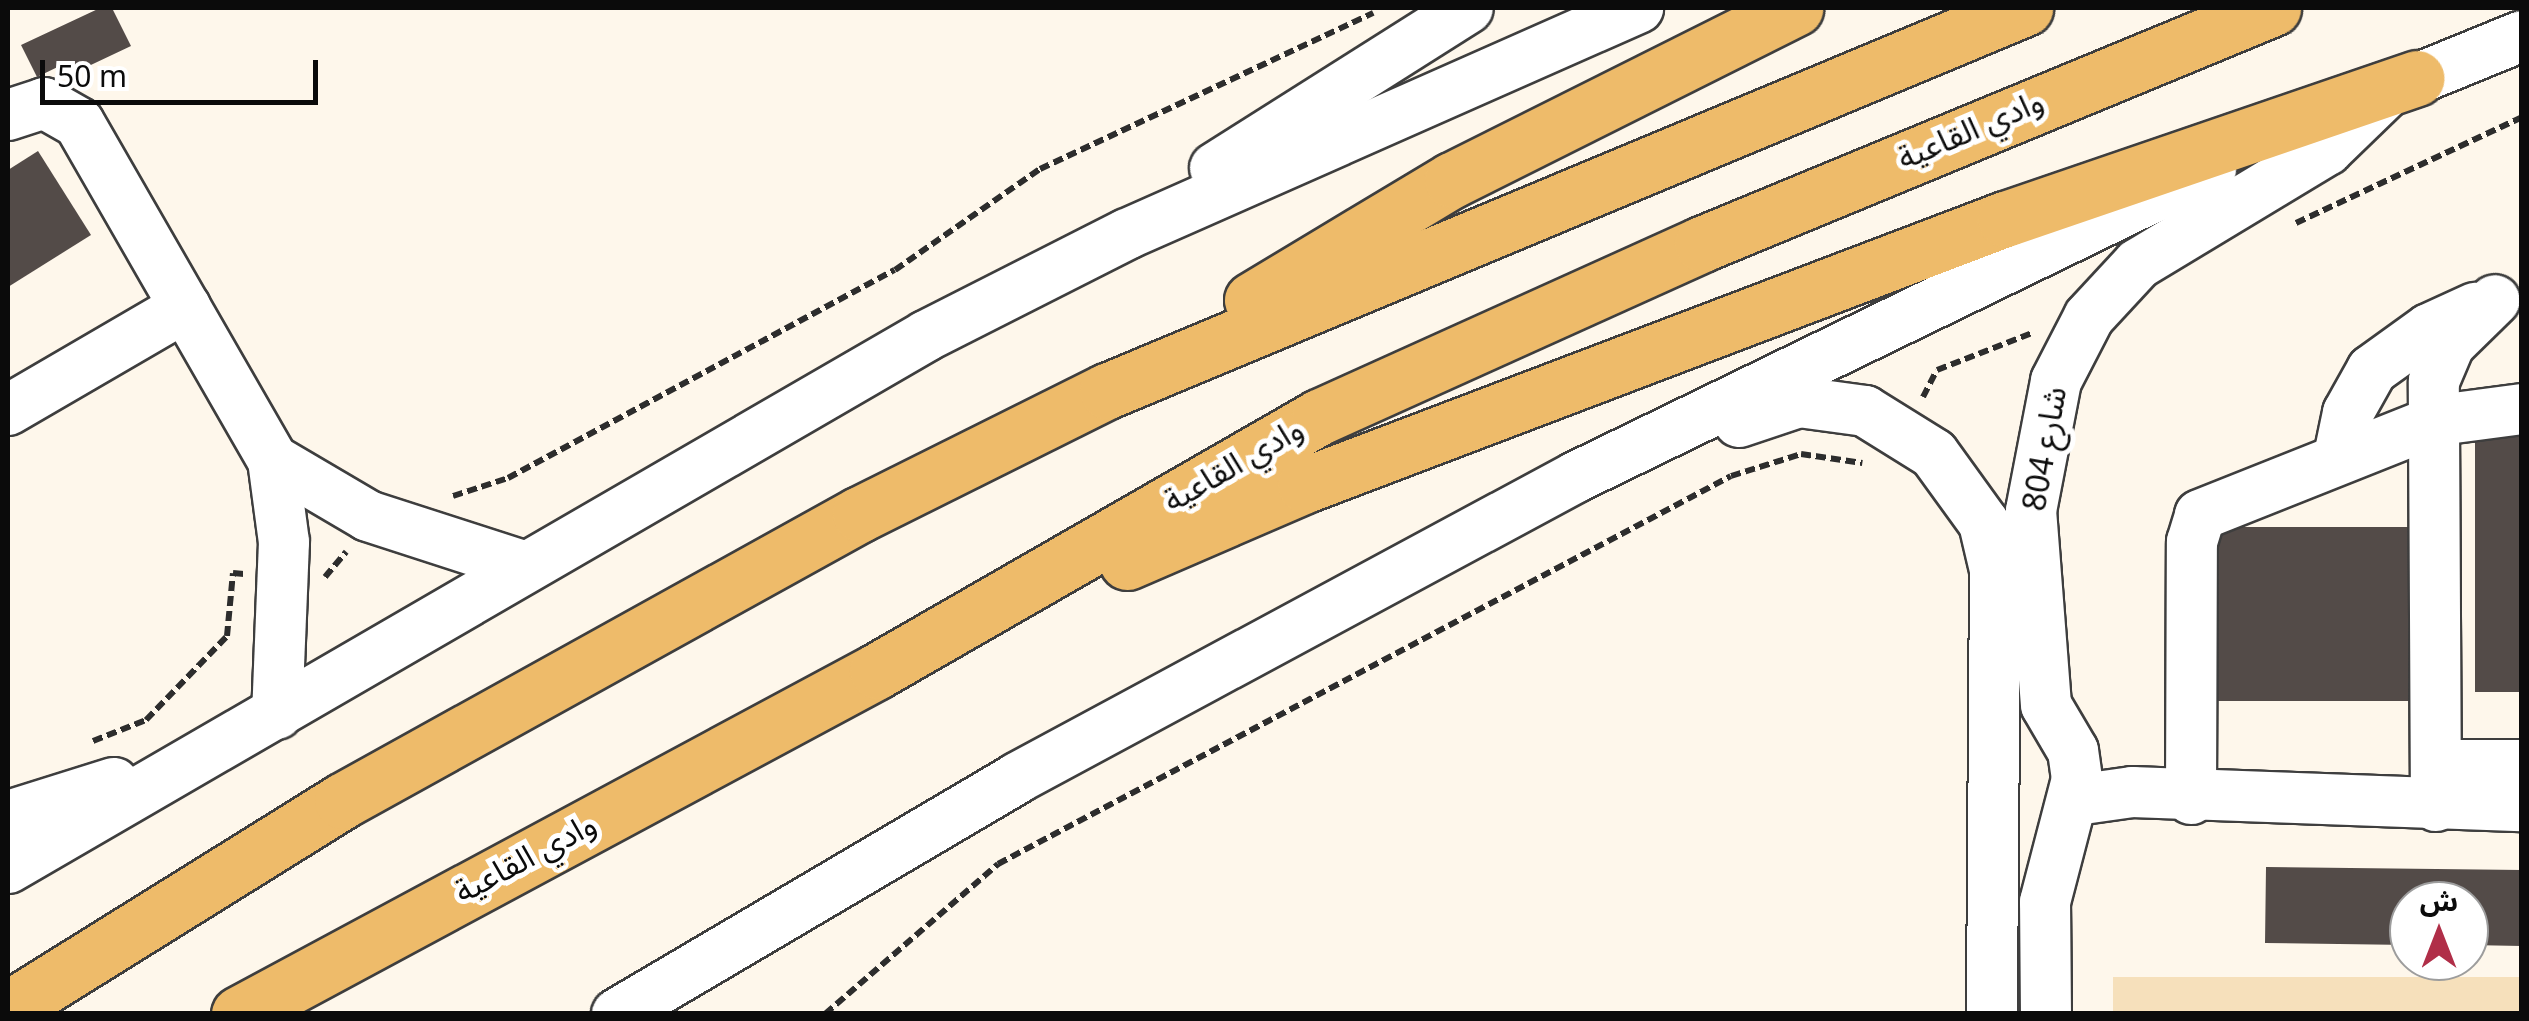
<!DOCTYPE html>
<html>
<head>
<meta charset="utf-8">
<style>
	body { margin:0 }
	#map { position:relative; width:2529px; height:1021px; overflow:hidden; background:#fef7eb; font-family:Georgia,"Noto Sans Arabic",serif }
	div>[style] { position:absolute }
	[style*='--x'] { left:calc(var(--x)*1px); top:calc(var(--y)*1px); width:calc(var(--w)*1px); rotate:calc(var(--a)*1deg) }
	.sand>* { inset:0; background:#f6e0bb; transform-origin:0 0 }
	.building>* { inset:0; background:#534b48; transform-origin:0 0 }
	.path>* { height:6px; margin-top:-3px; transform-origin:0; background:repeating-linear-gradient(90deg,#2d2d2d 0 10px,transparent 0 15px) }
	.roads { filter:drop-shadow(2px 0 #3e3e3e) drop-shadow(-2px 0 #3e3e3e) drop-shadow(0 2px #3e3e3e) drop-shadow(0 -2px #3e3e3e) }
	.minor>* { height:50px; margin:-25px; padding:0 25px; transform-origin:25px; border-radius:25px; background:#fff }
	.major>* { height:55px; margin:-27.5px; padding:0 27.5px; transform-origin:27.5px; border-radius:27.5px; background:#eebb6a }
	span { translate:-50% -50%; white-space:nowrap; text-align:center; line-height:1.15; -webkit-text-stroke:10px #fff; paint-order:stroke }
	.street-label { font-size:32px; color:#0b0b0b }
	.frame { position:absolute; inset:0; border:10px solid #0b0b0b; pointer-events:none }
	.north { position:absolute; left:2389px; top:881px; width:100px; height:100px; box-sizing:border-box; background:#fff; border:2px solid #9d9d9d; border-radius:50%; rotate:0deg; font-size:28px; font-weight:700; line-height:40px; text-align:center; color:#0b0b0b }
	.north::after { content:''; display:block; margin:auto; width:35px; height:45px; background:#b02e48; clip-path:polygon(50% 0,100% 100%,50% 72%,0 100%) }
	.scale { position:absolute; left:40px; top:60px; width:278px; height:45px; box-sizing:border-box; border:5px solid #0b0b0b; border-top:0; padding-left:12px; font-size:30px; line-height:35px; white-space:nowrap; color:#0b0b0b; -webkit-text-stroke:8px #fff; paint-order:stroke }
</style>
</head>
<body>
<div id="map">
	<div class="sand">
		<div style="left:2521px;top:977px;width:36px;height:408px;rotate:90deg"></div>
	</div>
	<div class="building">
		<div style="clip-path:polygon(100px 8px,112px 8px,131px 46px,76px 72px,70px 61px,37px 77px,21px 45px)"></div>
		<div style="clip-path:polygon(38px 151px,91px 235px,8px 287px,8px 170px)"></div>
		<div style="left:2475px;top:430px;width:47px;height:262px"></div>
		<div style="left:2212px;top:527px;width:202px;height:174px"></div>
		<div style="clip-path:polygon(2266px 867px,2522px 870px,2522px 946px,2469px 945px,2469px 901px,2409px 901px,2409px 945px,2265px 943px)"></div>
	</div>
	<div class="path">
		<div style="--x:2296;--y:223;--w:250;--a:-25.1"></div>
		<div style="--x:1923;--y:397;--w:30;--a:-63"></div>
		<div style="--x:1937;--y:370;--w:102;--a:-21.3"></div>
		<div style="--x:453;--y:496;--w:58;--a:-18.1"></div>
		<div style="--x:508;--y:478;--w:439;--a:-28.3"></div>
		<div style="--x:895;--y:270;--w:177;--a:-34.9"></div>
		<div style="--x:1040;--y:169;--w:368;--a:-25.1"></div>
		<div style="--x:325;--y:577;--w:33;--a:-50"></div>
		<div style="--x:93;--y:741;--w:57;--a:-21.6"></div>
		<div style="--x:146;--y:720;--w:117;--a:-46"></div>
		<div style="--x:227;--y:636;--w:63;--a:-84.6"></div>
		<div style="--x:233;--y:573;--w:11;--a:5"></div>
		<div style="--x:825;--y:1014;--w:229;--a:-40.9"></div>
		<div style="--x:998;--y:864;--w:829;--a:-27.89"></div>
		<div style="--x:1731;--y:476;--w:73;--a:-17.4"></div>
		<div style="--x:1801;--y:454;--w:62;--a:8.4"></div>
	</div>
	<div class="roads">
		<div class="minor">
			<div style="--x:2380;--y:94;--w:153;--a:-22.2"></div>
			<div style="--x:8;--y:115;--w:38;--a:-18"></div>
			<div style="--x:44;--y:103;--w:40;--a:29.7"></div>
			<div style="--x:79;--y:123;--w:389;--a:60.1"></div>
			<div style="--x:273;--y:460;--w:110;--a:30.5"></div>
			<div style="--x:368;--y:516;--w:163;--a:17.9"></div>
			<div style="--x:1215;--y:168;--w:299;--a:-32.3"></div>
			<div style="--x:8;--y:410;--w:205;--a:-30.2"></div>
			<div style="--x:1739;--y:422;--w:63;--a:-18.4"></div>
			<div style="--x:1799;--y:402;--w:67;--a:7.8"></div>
			<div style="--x:1865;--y:411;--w:81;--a:31.9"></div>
			<div style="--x:1934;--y:454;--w:85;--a:54.1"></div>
			<div style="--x:1984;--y:523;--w:48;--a:76.8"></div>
			<div style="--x:1995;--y:570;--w:444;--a:90.4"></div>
			<div style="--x:2339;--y:456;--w:44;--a:-78.2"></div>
			<div style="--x:2348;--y:413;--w:49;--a:-60.8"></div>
			<div style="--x:2372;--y:370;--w:70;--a:-35.7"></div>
			<div style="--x:2429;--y:329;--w:51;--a:-24.5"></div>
			<div style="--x:273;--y:460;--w:83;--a:82.4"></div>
			<div style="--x:284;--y:542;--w:172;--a:92.3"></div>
			<div style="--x:2436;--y:765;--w:86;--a:0"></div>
			<div style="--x:2191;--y:799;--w:257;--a:-89.8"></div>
			<div style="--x:2192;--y:542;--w:28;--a:-73"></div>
			<div style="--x:2200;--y:515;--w:257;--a:-21.7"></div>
			<div style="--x:2439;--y:420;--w:84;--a:-7.5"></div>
			<div style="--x:2076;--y:800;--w:57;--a:-8.1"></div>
			<div style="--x:2132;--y:792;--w:390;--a:2.1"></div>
			<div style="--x:2436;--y:806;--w:425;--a:-90.3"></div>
			<div style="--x:2434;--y:381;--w:39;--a:-67"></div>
			<div style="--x:2449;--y:345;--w:64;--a:-44.4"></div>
			<div style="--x:8;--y:816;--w:111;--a:-17.3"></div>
			<div style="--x:8;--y:868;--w:1061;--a:-30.09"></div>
			<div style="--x:926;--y:336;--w:225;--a:-26.9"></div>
			<div style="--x:1127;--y:234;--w:559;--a:-23.86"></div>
			<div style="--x:617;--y:1014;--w:464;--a:-30.5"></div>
			<div style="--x:1017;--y:778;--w:635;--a:-28.3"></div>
			<div style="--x:1576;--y:477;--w:706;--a:-25.88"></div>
			<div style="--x:2046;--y:1014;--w:112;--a:-90.5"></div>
			<div style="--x:2045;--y:902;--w:127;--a:-75.4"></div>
			<div style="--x:2077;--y:779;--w:28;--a:-98"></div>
			<div style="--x:2073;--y:751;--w:53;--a:-120.4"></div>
			<div style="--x:2046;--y:705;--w:195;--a:-94.4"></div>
			<div style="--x:2031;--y:511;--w:132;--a:-79.1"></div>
			<div style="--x:2056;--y:381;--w:72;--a:-62.7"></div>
			<div style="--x:2089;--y:317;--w:72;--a:-47.2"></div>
			<div style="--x:2138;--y:264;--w:221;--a:-31.1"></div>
			<div style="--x:2327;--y:150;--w:86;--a:-44.1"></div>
		</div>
		<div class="major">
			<div style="--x:1252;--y:300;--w:233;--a:-31"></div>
			<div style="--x:1452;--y:180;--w:384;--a:-26.6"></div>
			<div style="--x:1127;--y:562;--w:194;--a:-23.4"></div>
			<div style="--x:1305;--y:485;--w:749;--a:-20.81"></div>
			<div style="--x:2005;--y:219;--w:435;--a:-18.9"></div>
			<div style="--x:8;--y:1009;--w:393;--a:-31.9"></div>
			<div style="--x:342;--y:801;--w:592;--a:-28.99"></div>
			<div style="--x:860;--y:514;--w:276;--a:-26.5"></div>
			<div style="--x:1107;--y:391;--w:995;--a:-22.65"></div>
			<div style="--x:239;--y:1014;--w:724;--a:-28.26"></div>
			<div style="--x:877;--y:671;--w:510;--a:-29.88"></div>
			<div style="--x:1319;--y:417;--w:420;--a:-24.3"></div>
			<div style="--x:1702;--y:244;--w:618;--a:-22.46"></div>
		</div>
	</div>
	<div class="street-label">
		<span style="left:1971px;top:131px;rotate:-23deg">وادي القاعية</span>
		<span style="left:2046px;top:449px;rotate:-80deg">شارع 804</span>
		<span style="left:1234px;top:466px;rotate:-30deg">وادي القاعية</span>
		<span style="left:526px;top:859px;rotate:-28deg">وادي القاعية</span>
	</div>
	<div class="frame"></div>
	<div class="north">ش</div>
	<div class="scale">50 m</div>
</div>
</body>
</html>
